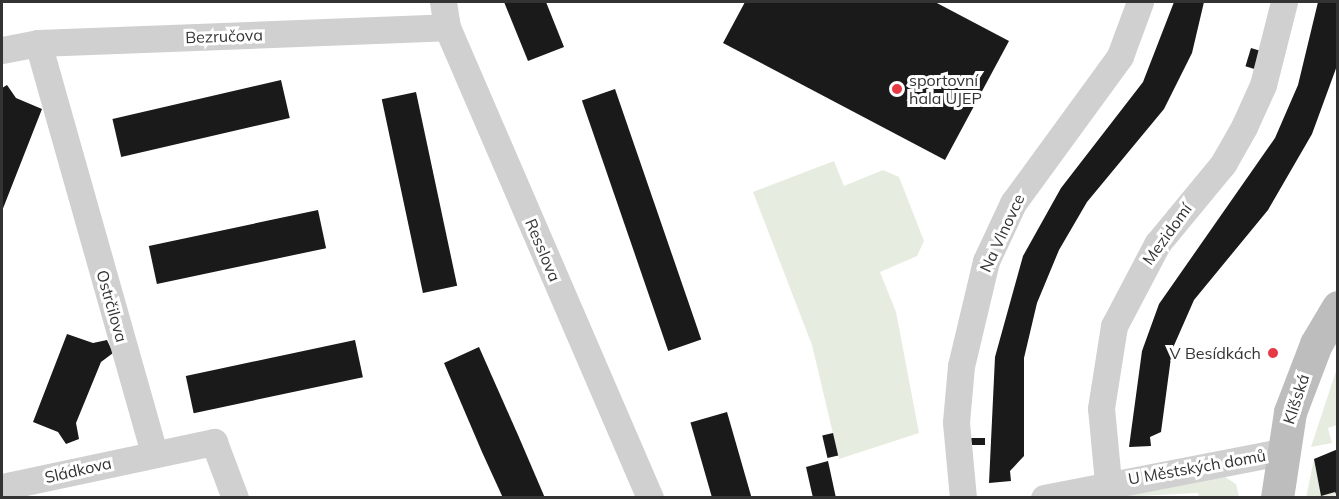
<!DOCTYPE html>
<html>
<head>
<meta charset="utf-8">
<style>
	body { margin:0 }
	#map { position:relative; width:1339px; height:499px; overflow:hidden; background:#fff; font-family:Mulish,sans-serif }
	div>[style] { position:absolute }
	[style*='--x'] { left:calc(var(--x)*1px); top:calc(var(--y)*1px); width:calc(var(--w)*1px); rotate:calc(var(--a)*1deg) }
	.green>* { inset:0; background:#e6ecdf }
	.building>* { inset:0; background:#1a1a1a; transform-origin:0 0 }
	.street>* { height:27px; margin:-13.5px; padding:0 13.5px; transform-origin:13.5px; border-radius:13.5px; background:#d0d0d0 }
	.secondary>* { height:33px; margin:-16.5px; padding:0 16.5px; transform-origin:16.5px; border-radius:16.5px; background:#bdbdbd }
	.dots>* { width:16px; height:16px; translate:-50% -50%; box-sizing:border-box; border:3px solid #fff; border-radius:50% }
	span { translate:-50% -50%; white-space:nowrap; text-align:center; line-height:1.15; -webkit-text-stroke:6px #fff; paint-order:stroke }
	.street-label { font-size:16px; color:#333 }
	.poi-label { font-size:16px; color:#333 }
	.left { translate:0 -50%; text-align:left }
	.right { translate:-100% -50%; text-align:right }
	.frame { position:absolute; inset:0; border:3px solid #333; pointer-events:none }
</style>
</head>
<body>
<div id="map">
	<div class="green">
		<div style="clip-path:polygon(834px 161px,844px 186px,883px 170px,899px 177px,924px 241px,917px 256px,880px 272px,896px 312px,919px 433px,839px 459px,812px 345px,753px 192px)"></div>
		<div style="clip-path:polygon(1337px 368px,1337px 425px,1328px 428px,1332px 443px,1311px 447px)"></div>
		<div style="clip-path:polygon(1314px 459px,1321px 495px,1335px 492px,1336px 497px,1306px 498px)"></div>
		<div style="clip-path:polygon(1193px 477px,1225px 477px,1236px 484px,1239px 497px,1199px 497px,1198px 493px,1097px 498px)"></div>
	</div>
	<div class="building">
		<div style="clip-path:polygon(504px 2px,546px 2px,564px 47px,528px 61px)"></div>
		<div style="clip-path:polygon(745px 2px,935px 2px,1009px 41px,945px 160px,723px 43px)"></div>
		<div style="clip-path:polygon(1174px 2px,1204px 2px,1192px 53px,1164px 109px,1087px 202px,1059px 250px,1037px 303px,1024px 358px,1024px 456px,1010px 471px,1011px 481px,989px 483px,995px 357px,1023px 256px,1061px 188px,1143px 82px)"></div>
		<div style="clip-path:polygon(1318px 2px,1338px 2px,1338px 63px,1312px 134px,1268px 210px,1194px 300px,1172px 350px,1161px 432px,1150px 437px,1151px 446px,1129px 447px,1142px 351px,1159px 304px,1275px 138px,1298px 85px)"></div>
		<div style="left:1251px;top:48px;width:17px;height:19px;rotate:17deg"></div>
		<div style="left:281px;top:80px;width:39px;height:173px;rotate:77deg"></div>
		<div style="clip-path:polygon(7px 85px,16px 98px,42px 109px,2px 211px,2px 88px)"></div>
		<div style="left:615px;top:89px;width:265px;height:35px;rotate:71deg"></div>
		<div style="left:416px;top:92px;width:198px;height:35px;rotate:78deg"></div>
		<div style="left:318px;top:210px;width:39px;height:173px;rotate:78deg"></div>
		<div style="clip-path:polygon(67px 334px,93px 343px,107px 340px,113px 353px,101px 362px,76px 423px,79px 439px,66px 444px,58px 432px,33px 422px)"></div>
		<div style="left:355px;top:340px;width:38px;height:173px;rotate:78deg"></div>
		<div style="clip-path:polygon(479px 347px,518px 435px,545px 498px,503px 498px,482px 452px,444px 363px)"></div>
		<div style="left:727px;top:412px;width:90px;height:38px;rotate:74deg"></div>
		<div style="left:833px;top:433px;width:23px;height:11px;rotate:77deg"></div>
		<div style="left:985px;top:438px;width:7px;height:21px;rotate:90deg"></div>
		<div style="clip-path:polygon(1338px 449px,1338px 498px,1335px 492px,1321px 496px,1314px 459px)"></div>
		<div style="clip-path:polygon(828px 461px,836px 498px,813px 498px,806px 467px)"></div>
	</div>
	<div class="street">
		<div style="--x:443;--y:2;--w:25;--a:81"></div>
		<div style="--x:447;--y:27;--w:513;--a:66.68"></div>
		<div style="--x:38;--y:43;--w:425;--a:74.2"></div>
		<div style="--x:2;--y:50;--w:37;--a:-11"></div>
		<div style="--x:38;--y:43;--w:409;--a:-2.2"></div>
		<div style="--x:1108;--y:482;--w:74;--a:-95.4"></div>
		<div style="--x:1101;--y:408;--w:83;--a:-81"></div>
		<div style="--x:1114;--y:326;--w:93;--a:-62.3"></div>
		<div style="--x:1157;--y:244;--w:104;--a:-50.5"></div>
		<div style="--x:1223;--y:164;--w:43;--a:-60.4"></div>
		<div style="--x:1244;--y:127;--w:46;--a:-65.7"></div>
		<div style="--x:1263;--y:85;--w:86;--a:-75.8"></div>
		<div style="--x:2;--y:487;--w:217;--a:-12"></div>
		<div style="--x:214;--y:442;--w:60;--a:69.4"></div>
		<div style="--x:963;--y:498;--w:76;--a:-95.3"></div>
		<div style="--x:956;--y:422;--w:56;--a:-84.9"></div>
		<div style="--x:961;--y:366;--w:108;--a:-76.6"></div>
		<div style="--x:986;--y:261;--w:64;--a:-65"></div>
		<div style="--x:1013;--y:203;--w:182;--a:-53.9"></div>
		<div style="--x:1120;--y:56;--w:58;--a:-69.7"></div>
		<div style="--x:1044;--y:498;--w:240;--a:-11"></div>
	</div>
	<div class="secondary">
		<div style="--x:1277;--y:498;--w:87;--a:-81.4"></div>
		<div style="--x:1290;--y:412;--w:73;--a:-69.1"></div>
		<div style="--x:1316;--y:344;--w:43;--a:-59.3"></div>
	</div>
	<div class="dots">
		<div style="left:897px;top:89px;background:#e63946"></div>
		<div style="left:1273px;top:353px;background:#e63946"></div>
	</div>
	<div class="street-label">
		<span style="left:224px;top:36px;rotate:-2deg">Bezručova</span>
		<span style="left:1002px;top:233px;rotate:-65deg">Na Vlnovce</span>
		<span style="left:1167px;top:234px;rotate:-54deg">Mezidomí</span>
		<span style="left:543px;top:250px;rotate:67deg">Resslova</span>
		<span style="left:112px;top:306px;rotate:74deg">Ostrčilova</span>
		<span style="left:1296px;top:399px;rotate:-72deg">Klíšská</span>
		<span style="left:1197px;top:467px;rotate:-10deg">U Městských domů</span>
		<span style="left:78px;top:470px;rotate:-13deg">Sládkova</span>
	</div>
	<div class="poi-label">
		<span class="left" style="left:909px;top:89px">sportovní<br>hala UJEP</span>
		<span class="right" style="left:1261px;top:353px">V Besídkách</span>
	</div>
	<div class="frame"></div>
</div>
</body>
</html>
